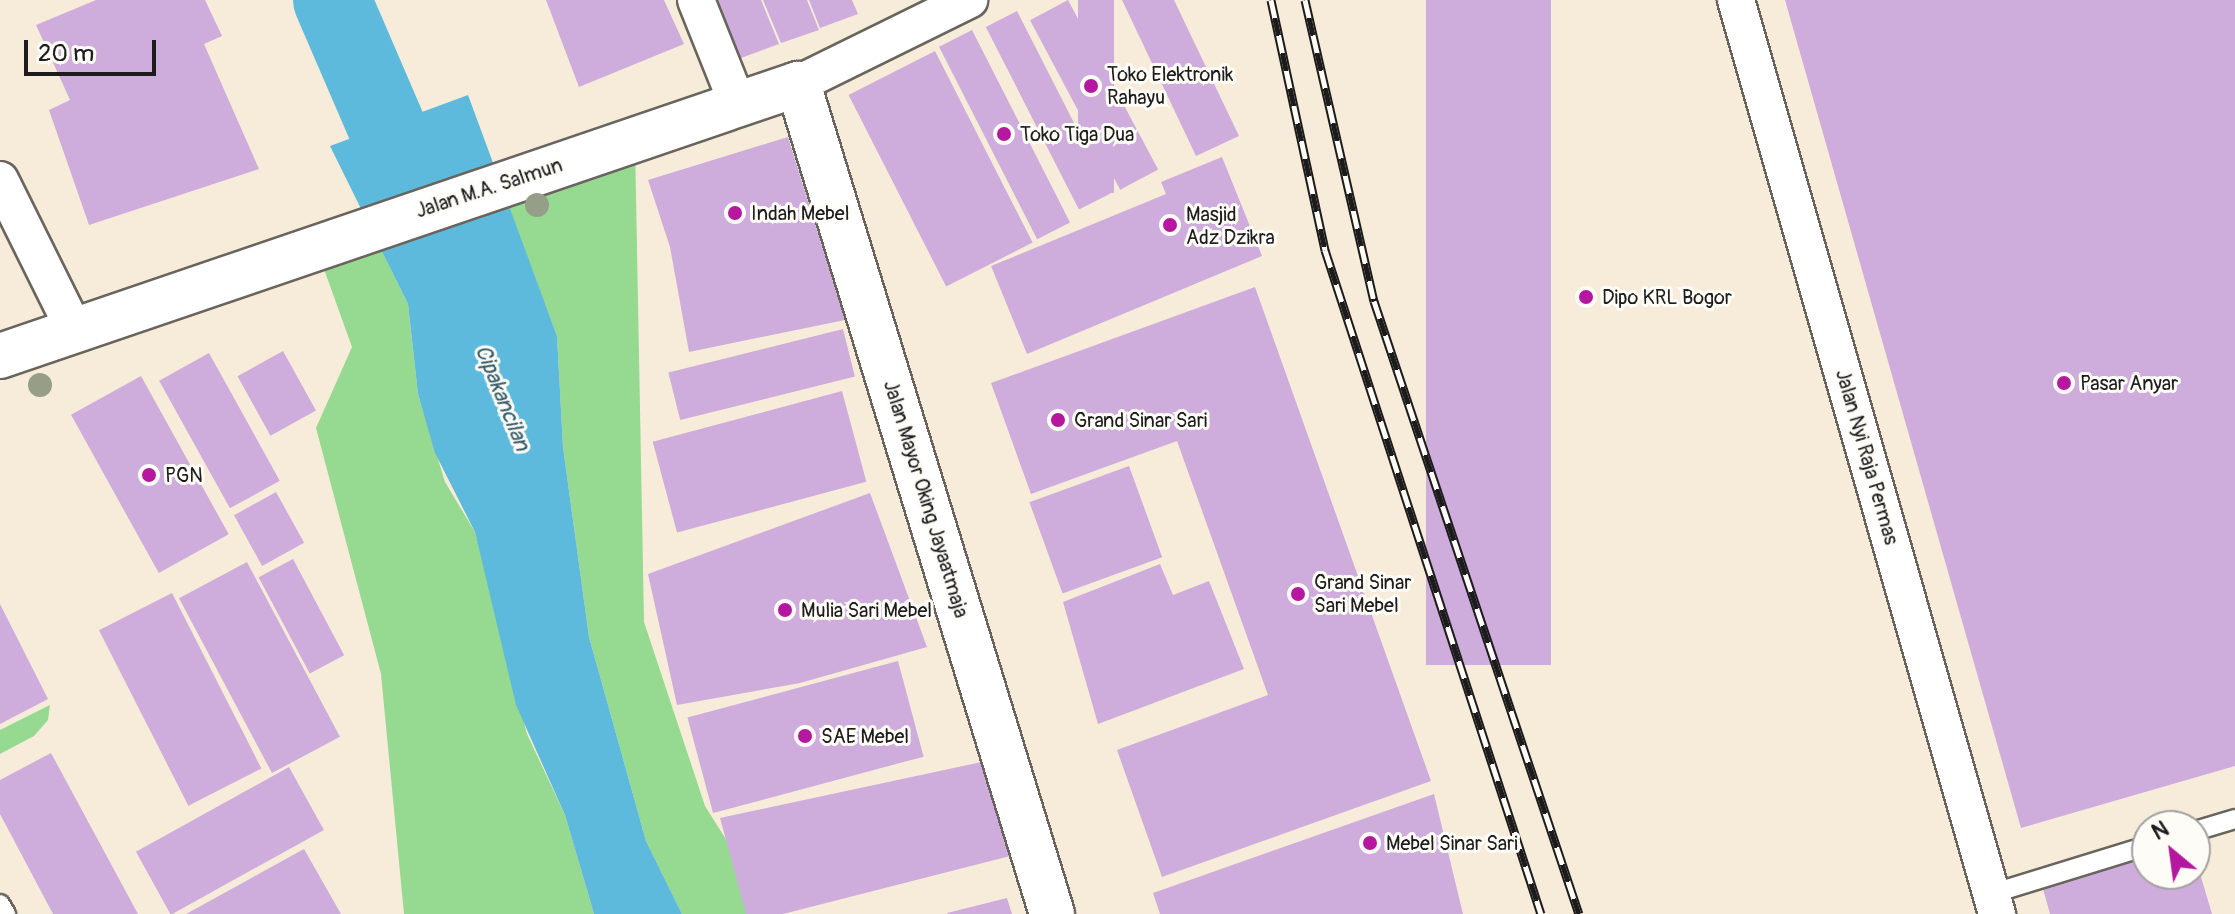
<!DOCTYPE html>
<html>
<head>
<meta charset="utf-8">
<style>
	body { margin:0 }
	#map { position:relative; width:2235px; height:914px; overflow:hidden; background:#f7ecd9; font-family:Pangolin,sans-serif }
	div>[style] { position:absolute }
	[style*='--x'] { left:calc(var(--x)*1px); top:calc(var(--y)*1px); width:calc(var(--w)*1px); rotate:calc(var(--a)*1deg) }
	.green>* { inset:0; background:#96d990 }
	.water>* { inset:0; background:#5ebadc }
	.river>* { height:78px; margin:-39px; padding:0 39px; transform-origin:39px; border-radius:39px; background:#5ebadc }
	.building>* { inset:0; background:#ceaddd; transform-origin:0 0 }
	.roads { filter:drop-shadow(2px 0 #69655e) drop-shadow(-2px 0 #69655e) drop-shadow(0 2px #69655e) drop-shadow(0 -2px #69655e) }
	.service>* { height:18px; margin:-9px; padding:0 9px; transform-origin:9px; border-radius:9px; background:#fff }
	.minor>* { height:36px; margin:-18px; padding:0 18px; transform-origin:18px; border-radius:18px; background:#fff }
	.tertiary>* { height:44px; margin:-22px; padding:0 22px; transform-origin:22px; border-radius:22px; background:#fff }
	.rail>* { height:9px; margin-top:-4.5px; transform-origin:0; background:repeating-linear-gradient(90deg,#fdfcf7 0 18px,#1c1c1c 0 36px); box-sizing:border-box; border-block:2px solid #1c1c1c }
	.trees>* { width:24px; height:24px; margin:-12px; border-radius:50%; background:#969e88 }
	.dots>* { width:22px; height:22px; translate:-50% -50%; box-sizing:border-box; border:4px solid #fdfcf7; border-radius:50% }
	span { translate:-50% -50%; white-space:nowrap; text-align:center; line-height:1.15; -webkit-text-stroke:6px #fdfcf7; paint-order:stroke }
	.poi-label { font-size:20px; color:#1c1c1c }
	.left { translate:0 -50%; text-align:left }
	.street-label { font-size:20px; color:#1c1c1c }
	.water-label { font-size:22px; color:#365b69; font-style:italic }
	.north { position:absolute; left:2131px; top:810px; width:80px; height:80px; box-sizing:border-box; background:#fdfcf7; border:2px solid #a3a29f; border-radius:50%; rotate:331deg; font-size:22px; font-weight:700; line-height:32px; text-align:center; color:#1c1c1c }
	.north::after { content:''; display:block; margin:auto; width:28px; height:36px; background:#b5179e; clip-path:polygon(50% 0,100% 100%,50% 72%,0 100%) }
	.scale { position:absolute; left:24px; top:40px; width:132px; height:36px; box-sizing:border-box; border:4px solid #1c1c1c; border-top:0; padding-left:10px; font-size:24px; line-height:28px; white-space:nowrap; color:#1c1c1c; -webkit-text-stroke:6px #fdfcf7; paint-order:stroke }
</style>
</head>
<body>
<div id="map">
	<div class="green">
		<div style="clip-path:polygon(635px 142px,644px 622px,705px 806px,773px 914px,682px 914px,646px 841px,589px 637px,563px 447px,557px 336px,500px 185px)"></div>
		<div style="clip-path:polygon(370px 226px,408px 304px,418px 394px,445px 482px,475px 532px,527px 734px,565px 815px,594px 914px,404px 914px,381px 674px,316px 428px,352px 347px,315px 244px)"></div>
		<div style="clip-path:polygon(50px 705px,48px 720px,34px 736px,0 754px,0 730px)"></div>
	</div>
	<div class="water">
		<div style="clip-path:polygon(468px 95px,557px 336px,563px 447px,589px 637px,646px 841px,682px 914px,594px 914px,565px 815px,516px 705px,475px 532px,435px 453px,418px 394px,408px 304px,330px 146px)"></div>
	</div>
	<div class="river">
		<div style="--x:332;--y:0;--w:243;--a:66.7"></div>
	</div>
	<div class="building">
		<div style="clip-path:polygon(96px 0,205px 0,222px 36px,204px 44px,259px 169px,89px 225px,49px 110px,70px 100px,36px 25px)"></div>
		<div style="clip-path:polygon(546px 0,664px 0,684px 44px,579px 87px)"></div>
		<div style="clip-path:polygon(717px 0,761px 0,779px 44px,741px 58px)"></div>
		<div style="clip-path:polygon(763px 0,807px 0,819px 30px,781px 43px)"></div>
		<div style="clip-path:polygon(809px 0,852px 0,858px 14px,820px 28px)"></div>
		<div style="left:1068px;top:0;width:192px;height:43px;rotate:62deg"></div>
		<div style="left:1078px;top:0;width:36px;height:193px"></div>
		<div style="clip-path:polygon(1122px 0,1174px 0,1239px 136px,1196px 156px)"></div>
		<div style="left:1426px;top:0;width:125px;height:665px"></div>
		<div style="clip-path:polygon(1785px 0,2235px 0,2235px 766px,2021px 828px)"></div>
		<div style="left:1017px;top:11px;width:205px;height:35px;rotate:63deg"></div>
		<div style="left:972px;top:30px;width:216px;height:37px;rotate:63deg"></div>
		<div style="left:935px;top:51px;width:215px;height:97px;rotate:63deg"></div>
		<div style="clip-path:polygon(788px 137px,845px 320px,689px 352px,670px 247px,648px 180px)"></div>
		<div style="clip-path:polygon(1222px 157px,1262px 256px,1027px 354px,991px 266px,1166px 194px,1161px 182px)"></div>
		<div style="clip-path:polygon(1255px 287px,1431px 781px,1162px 877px,1117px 750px,1268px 695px,1177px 441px,1031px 494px,991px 383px)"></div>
		<div style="left:843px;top:329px;width:49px;height:180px;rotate:76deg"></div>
		<div style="left:283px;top:351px;width:68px;height:52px;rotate:61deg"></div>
		<div style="left:209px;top:353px;width:146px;height:57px;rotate:61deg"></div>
		<div style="left:141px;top:376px;width:181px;height:80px;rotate:61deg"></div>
		<div style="left:842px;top:391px;width:94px;height:196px;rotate:75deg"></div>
		<div style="left:1129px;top:466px;width:97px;height:106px;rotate:70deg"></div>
		<div style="left:276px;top:492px;width:58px;height:48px;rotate:61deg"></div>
		<div style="clip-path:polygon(870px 493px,927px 647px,800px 683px,677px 705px,648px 574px)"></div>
		<div style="left:293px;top:559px;width:109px;height:39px;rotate:62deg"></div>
		<div style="left:247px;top:562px;width:198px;height:77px;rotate:62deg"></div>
		<div style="clip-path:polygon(1160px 564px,1173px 595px,1209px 581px,1244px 669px,1098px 724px,1063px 602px)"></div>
		<div style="left:172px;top:593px;width:197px;height:82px;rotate:63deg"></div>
		<div style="clip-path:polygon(0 604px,48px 699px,0 724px)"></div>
		<div style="left:898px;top:661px;width:99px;height:218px;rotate:75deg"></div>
		<div style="clip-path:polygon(51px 753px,138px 914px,53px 914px,0 814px,0 780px)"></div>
		<div style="clip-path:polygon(1005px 757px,1026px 852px,783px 914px,746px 914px,720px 818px)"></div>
		<div style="left:289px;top:767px;width:72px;height:175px;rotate:61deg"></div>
		<div style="clip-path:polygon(1434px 794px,1463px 914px,1160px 914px,1153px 893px)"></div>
		<div style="clip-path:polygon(304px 849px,341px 914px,186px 914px)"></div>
		<div style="clip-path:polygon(2147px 857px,2147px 874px,2195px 874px,2196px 860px,2212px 914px,2050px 914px,2043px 889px)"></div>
		<div style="clip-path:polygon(1007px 898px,1012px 914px,948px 914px,947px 913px)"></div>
	</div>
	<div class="roads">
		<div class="service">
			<div style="--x:2195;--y:831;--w:42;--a:-16.7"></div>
			<div style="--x:1991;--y:894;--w:163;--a:-17.1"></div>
			<div style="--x:0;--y:904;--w:12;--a:59"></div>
		</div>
		<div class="minor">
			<div style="--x:696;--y:0;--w:113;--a:68.2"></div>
			<div style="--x:1736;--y:0;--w:951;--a:74.06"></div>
			<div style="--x:798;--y:84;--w:191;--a:-26.2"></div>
			<div style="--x:0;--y:180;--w:164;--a:63.6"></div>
		</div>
		<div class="tertiary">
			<div style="--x:0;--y:356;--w:843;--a:-18.82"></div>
			<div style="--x:798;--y:84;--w:868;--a:72.98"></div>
		</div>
	</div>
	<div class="rail">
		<div style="--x:1271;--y:0;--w:256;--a:77.8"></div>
		<div style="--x:1325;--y:250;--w:698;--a:71.98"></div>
		<div style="--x:1305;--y:0;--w:309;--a:77.1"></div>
		<div style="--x:1374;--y:301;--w:646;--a:71.51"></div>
	</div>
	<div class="trees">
		<div style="left:537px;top:205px"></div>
		<div style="left:40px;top:385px"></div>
	</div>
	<div class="dots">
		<div style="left:1091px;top:86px;background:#b5179e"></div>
		<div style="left:1004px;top:134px;background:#b5179e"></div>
		<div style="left:735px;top:213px;background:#b5179e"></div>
		<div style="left:1170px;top:225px;background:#b5179e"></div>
		<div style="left:1586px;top:297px;background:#b5179e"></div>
		<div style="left:2064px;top:383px;background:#b5179e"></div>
		<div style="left:1058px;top:420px;background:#b5179e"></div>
		<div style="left:149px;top:475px;background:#b5179e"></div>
		<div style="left:1298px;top:594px;background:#b5179e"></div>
		<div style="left:785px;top:610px;background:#b5179e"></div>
		<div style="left:805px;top:736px;background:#b5179e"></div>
		<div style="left:1370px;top:843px;background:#b5179e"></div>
	</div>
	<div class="poi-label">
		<span class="left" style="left:1107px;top:86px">Toko Elektronik<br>Rahayu</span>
		<span class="left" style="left:1020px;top:134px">Toko Tiga Dua</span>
		<span class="left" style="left:751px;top:213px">Indah Mebel</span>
		<span class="left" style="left:1186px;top:226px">Masjid<br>Adz Dzikra</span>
		<span class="left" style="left:1602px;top:297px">Dipo KRL Bogor</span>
		<span class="left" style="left:2080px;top:383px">Pasar Anyar</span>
		<span class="left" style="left:1074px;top:420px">Grand Sinar Sari</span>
		<span class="left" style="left:165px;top:475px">PGN</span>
		<span class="left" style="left:1314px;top:594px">Grand Sinar<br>Sari Mebel</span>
		<span class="left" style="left:801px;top:610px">Mulia Sari Mebel</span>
		<span class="left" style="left:821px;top:736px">SAE Mebel</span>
		<span class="left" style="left:1386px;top:843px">Mebel Sinar Sari</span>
	</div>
	<div class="street-label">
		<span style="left:489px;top:188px;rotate:-18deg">Jalan M.A. Salmun</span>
		<span style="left:1867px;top:457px;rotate:74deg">Jalan Nyi Raja Permas</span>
		<span style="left:926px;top:499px;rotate:73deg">Jalan Mayor Oking Jayaatmaja</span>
	</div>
	<div class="water-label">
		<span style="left:502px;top:398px;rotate:68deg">Cipakancilan</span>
	</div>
	<div class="north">N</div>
	<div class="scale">20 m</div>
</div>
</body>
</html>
